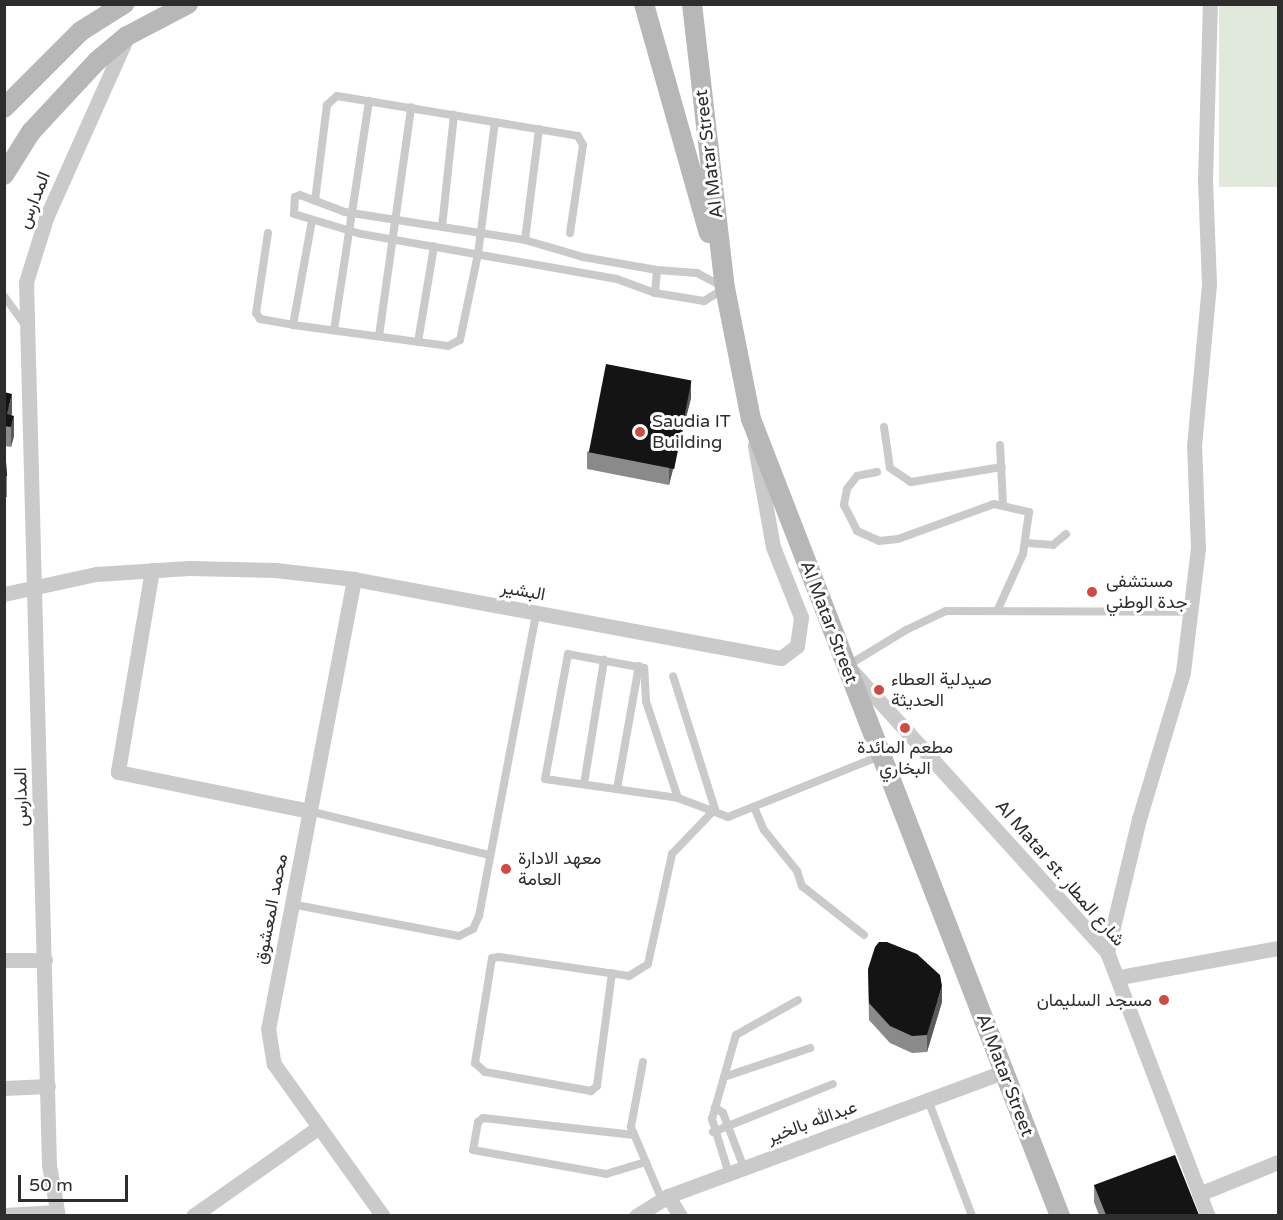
<!DOCTYPE html>
<html>
<head>
<meta charset="utf-8">
<style>
	body { margin:0 }
	#map { position:relative; width:1283px; height:1220px; overflow:hidden; background:#fff; font-family:"Varela Round",Vazirmatn,sans-serif }
	div>[style] { position:absolute }
	[style*='--x'] { left:calc(var(--x)*1px); top:calc(var(--y)*1px); width:calc(var(--w)*1px); rotate:calc(var(--a)*1deg) }
	.green>* { inset:0; background:#e1e9dc; transform-origin:0 0 }
	.service>* { height:8px; margin:-4px; padding:0 4px; transform-origin:4px; border-radius:4px; background:#cacaca }
	.minor>* { height:15px; margin:-7.5px; padding:0 7.5px; transform-origin:7.5px; border-radius:7.5px; background:#cacaca }
	.secondary>* { height:20px; margin:-10px; padding:0 10px; transform-origin:10px; border-radius:10px; background:#b7b7b7 }
	.wall>* { inset:0; background:#8a8a8a }
	.shaded-wall>* { inset:0; background:#5a5a5a }
	.building>* { inset:0; background:#141414; transform-origin:0 0 }
	.dots>* { width:16px; height:16px; translate:-50% -50%; box-sizing:border-box; border:3px solid #fff; border-radius:50% }
	span { translate:-50% -50%; white-space:nowrap; text-align:center; line-height:1.15; -webkit-text-stroke:6px #fff; paint-order:stroke }
	.street-label { font-size:18px; color:#2d2d2d }
	.poi-label { font-size:18px; color:#2d2d2d }
	.left { translate:0 -50%; text-align:left }
	.right { translate:-100% -50%; text-align:right }
	.frame { position:absolute; inset:0; border:6px solid #2d2d2d; pointer-events:none }
	.scale { position:absolute; left:18px; top:1175px; width:110px; height:27px; box-sizing:border-box; border:3px solid #2d2d2d; border-top:0; padding-left:8px; font-size:18px; line-height:21px; white-space:nowrap; color:#2d2d2d; -webkit-text-stroke:4px #fff; paint-order:stroke }
</style>
</head>
<body>
<div id="map">
	<div class="green">
		<div style="left:1219px;top:5px;width:59px;height:182px"></div>
	</div>
	<div class="service">
		<div style="--x:300;--y:195;--w:48;--a:20.7"></div>
		<div style="--x:345;--y:212;--w:182;--a:8.8"></div>
		<div style="--x:525;--y:240;--w:60;--a:16.3"></div>
		<div style="--x:583;--y:257;--w:75;--a:10"></div>
		<div style="--x:657;--y:270;--w:40;--a:4.3"></div>
		<div style="--x:697;--y:273;--w:32;--a:28"></div>
		<div style="--x:725;--y:288;--w:25;--a:148"></div>
		<div style="--x:704;--y:301;--w:50;--a:-170.7"></div>
		<div style="--x:655;--y:293;--w:40;--a:-159.8"></div>
		<div style="--x:617;--y:279;--w:260;--a:-170"></div>
		<div style="--x:361;--y:234;--w:70;--a:-163.4"></div>
		<div style="--x:294;--y:214;--w:17;--a:-87"></div>
		<div style="--x:295;--y:197;--w:5;--a:-22"></div>
		<div style="--x:315;--y:201;--w:97;--a:-82.9"></div>
		<div style="--x:327;--y:105;--w:13;--a:-42"></div>
		<div style="--x:337;--y:96;--w:244;--a:9.4"></div>
		<div style="--x:578;--y:136;--w:10;--a:61"></div>
		<div style="--x:583;--y:145;--w:89;--a:98.4"></div>
		<div style="--x:442;--y:227;--w:113;--a:-83.9"></div>
		<div style="--x:268;--y:233;--w:81;--a:98.5"></div>
		<div style="--x:256;--y:313;--w:7;--a:56"></div>
		<div style="--x:260;--y:319;--w:34;--a:10"></div>
		<div style="--x:293;--y:325;--w:107;--a:-79.7"></div>
		<div style="--x:525;--y:240;--w:112;--a:-82.8"></div>
		<div style="--x:655;--y:293;--w:23;--a:-85"></div>
		<div style="--x:4;--y:296;--w:36;--a:54"></div>
		<div style="--x:293;--y:325;--w:156;--a:7.7"></div>
		<div style="--x:448;--y:346;--w:13;--a:-27"></div>
		<div style="--x:460;--y:340;--w:88;--a:-78.2"></div>
		<div style="--x:478;--y:254;--w:133;--a:-82.7"></div>
		<div style="--x:334;--y:330;--w:232;--a:-81.3"></div>
		<div style="--x:379;--y:336;--w:231;--a:-82"></div>
		<div style="--x:418;--y:342;--w:97;--a:-80.5"></div>
		<div style="--x:884;--y:427;--w:41;--a:81.7"></div>
		<div style="--x:890;--y:468;--w:25;--a:34"></div>
		<div style="--x:911;--y:482;--w:92;--a:-9.4"></div>
		<div style="--x:1000;--y:445;--w:60;--a:87.1"></div>
		<div style="--x:877;--y:472;--w:20;--a:169"></div>
		<div style="--x:857;--y:476;--w:16;--a:128"></div>
		<div style="--x:847;--y:489;--w:16;--a:101"></div>
		<div style="--x:844;--y:505;--w:29;--a:63"></div>
		<div style="--x:857;--y:531;--w:24;--a:24"></div>
		<div style="--x:879;--y:541;--w:19;--a:-6"></div>
		<div style="--x:898;--y:539;--w:102;--a:-20"></div>
		<div style="--x:994;--y:504;--w:36;--a:13"></div>
		<div style="--x:1029;--y:512;--w:42;--a:98.1"></div>
		<div style="--x:1023;--y:554;--w:60;--a:114.4"></div>
		<div style="--x:1026;--y:543;--w:27;--a:4"></div>
		<div style="--x:1053;--y:545;--w:17;--a:-40"></div>
		<div style="--x:847;--y:666;--w:69;--a:-31.4"></div>
		<div style="--x:906;--y:630;--w:44;--a:-25.4"></div>
		<div style="--x:946;--y:611;--w:244;--a:0.2"></div>
		<div style="--x:584;--y:784;--w:126;--a:-80.8"></div>
		<div style="--x:617;--y:789;--w:125;--a:-79.9"></div>
		<div style="--x:678;--y:798;--w:102;--a:-108.3"></div>
		<div style="--x:646;--y:701;--w:33;--a:-93"></div>
		<div style="--x:644;--y:668;--w:77;--a:-169.6"></div>
		<div style="--x:568;--y:654;--w:127;--a:100.4"></div>
		<div style="--x:545;--y:779;--w:134;--a:8.1"></div>
		<div style="--x:678;--y:798;--w:53;--a:20.8"></div>
		<div style="--x:728;--y:817;--w:164;--a:-21.9"></div>
		<div style="--x:754;--y:807;--w:25;--a:67"></div>
		<div style="--x:764;--y:830;--w:53;--a:51.2"></div>
		<div style="--x:797;--y:871;--w:16;--a:72"></div>
		<div style="--x:802;--y:886;--w:79;--a:38.3"></div>
		<div style="--x:309;--y:811;--w:186;--a:13.7"></div>
		<div style="--x:291;--y:904;--w:171;--a:10.8"></div>
		<div style="--x:459;--y:936;--w:16;--a:-27"></div>
		<div style="--x:473;--y:929;--w:14;--a:-65"></div>
		<div style="--x:479;--y:916;--w:308;--a:-79.3"></div>
		<div style="--x:612;--y:973;--w:114;--a:97.6"></div>
		<div style="--x:597;--y:1086;--w:8;--a:140"></div>
		<div style="--x:591;--y:1091;--w:108;--a:-169.8"></div>
		<div style="--x:485;--y:1072;--w:13;--a:-138"></div>
		<div style="--x:475;--y:1063;--w:106;--a:-80.8"></div>
		<div style="--x:492;--y:958;--w:7;--a:-8"></div>
		<div style="--x:499;--y:957;--w:131;--a:8.3"></div>
		<div style="--x:629;--y:976;--w:22;--a:-32"></div>
		<div style="--x:648;--y:964;--w:113;--a:-77.7"></div>
		<div style="--x:672;--y:854;--w:62;--a:-46.3"></div>
		<div style="--x:715;--y:809;--w:139;--a:-107.5"></div>
		<div style="--x:643;--y:1062;--w:66;--a:100.5"></div>
		<div style="--x:631;--y:1127;--w:79;--a:67"></div>
		<div style="--x:724;--y:1077;--w:91;--a:-18.6"></div>
		<div style="--x:928;--y:1100;--w:124;--a:69.2"></div>
		<div style="--x:715;--y:1107;--w:10;--a:37"></div>
		<div style="--x:723;--y:1113;--w:59;--a:69.1"></div>
		<div style="--x:713;--y:1132;--w:129;--a:-21.8"></div>
		<div style="--x:634;--y:1135;--w:152;--a:-173.6"></div>
		<div style="--x:483;--y:1118;--w:6;--a:141"></div>
		<div style="--x:478;--y:1122;--w:28;--a:100"></div>
		<div style="--x:473;--y:1150;--w:135;--a:10.2"></div>
		<div style="--x:606;--y:1174;--w:42;--a:-16.7"></div>
		<div style="--x:729;--y:1174;--w:58;--a:-107.2"></div>
		<div style="--x:712;--y:1119;--w:87;--a:-74.1"></div>
		<div style="--x:736;--y:1035;--w:71;--a:-29.4"></div>
	</div>
	<div class="minor">
		<div style="--x:152;--y:570;--w:205;--a:99.6"></div>
		<div style="--x:118;--y:772;--w:195;--a:11.5"></div>
		<div style="--x:354;--y:579;--w:457;--a:100.8"></div>
		<div style="--x:268;--y:1028;--w:36;--a:81"></div>
		<div style="--x:274;--y:1064;--w:187;--a:54.4"></div>
		<div style="--x:4;--y:594;--w:94;--a:-12.3"></div>
		<div style="--x:96;--y:574;--w:93;--a:-3.7"></div>
		<div style="--x:189;--y:568;--w:86;--a:1.3"></div>
		<div style="--x:275;--y:570;--w:80;--a:6.5"></div>
		<div style="--x:354;--y:579;--w:434;--a:10.5"></div>
		<div style="--x:781;--y:658;--w:20;--a:-37"></div>
		<div style="--x:797;--y:646;--w:29;--a:-82"></div>
		<div style="--x:801;--y:617;--w:75;--a:-111.8"></div>
		<div style="--x:773;--y:547;--w:103;--a:-100.1"></div>
		<div style="--x:853;--y:672;--w:378;--a:47.8"></div>
		<div style="--x:1107;--y:952;--w:283;--a:69.1"></div>
		<div style="--x:1107;--y:952;--w:137;--a:-76.5"></div>
		<div style="--x:1139;--y:819;--w:153;--a:-73.3"></div>
		<div style="--x:1183;--y:672;--w:125;--a:-83.1"></div>
		<div style="--x:1198;--y:548;--w:102;--a:-92.2"></div>
		<div style="--x:1194;--y:446;--w:163;--a:-84.7"></div>
		<div style="--x:1209;--y:284;--w:104;--a:-92.2"></div>
		<div style="--x:1205;--y:180;--w:176;--a:-88.4"></div>
		<div style="--x:4;--y:960;--w:41;--a:0"></div>
		<div style="--x:1120;--y:977;--w:161;--a:-10.4"></div>
		<div style="--x:4;--y:1088;--w:44;--a:-2.6"></div>
		<div style="--x:1199;--y:1194;--w:85;--a:-22.1"></div>
		<div style="--x:668;--y:1196;--w:23;--a:59"></div>
		<div style="--x:4;--y:1215;--w:53;--a:-3.2"></div>
		<div style="--x:58;--y:1216;--w:52;--a:-100"></div>
		<div style="--x:49;--y:1165;--w:883;--a:-91.49"></div>
		<div style="--x:26;--y:282;--w:67;--a:-72.6"></div>
		<div style="--x:46;--y:218;--w:198;--a:-65.9"></div>
		<div style="--x:193;--y:1216;--w:154;--a:-35.2"></div>
		<div style="--x:636;--y:1216;--w:38;--a:-32"></div>
		<div style="--x:668;--y:1196;--w:358;--a:-20.3"></div>
	</div>
	<div class="secondary">
		<div style="--x:644;--y:4;--w:238;--a:74.2"></div>
		<div style="--x:692;--y:4;--w:286;--a:83.4"></div>
		<div style="--x:725;--y:288;--w:134;--a:78.8"></div>
		<div style="--x:751;--y:419;--w:855;--a:68.81"></div>
		<div style="--x:4;--y:108;--w:109;--a:-45"></div>
		<div style="--x:81;--y:31;--w:51;--a:-32.1"></div>
		<div style="--x:4;--y:175;--w:51;--a:-57.9"></div>
		<div style="--x:31;--y:132;--w:97;--a:-47.1"></div>
		<div style="--x:97;--y:61;--w:39;--a:-40"></div>
		<div style="--x:127;--y:36;--w:69;--a:-27.7"></div>
	</div>
	<div class="wall">
		<div style="clip-path:polygon(29px 4px,48px 4px,36px 6px)"></div>
		<div style="clip-path:polygon(4px 392px,11px 415px,14px 436px,11px 447px,5px 446px,7px 476px,7px 497px,4px 497px)"></div>
		<div style="clip-path:polygon(691px 398px,669px 485px,587px 469px,587px 452px)"></div>
		<div style="clip-path:polygon(868px 969px,942px 1002px,927px 1052px,912px 1053px,890px 1043px,869px 1020px)"></div>
		<div style="clip-path:polygon(1094px 1185px,1199px 1215px,1099px 1215px,1094px 1202px)"></div>
	</div>
	<div class="shaded-wall">
		<div style="clip-path:polygon(691px 381px,691px 398px,669px 485px,669px 468px)"></div>
		<div style="clip-path:polygon(12px 394px,12px 414px,8px 426px,7px 414px)"></div>
		<div style="clip-path:polygon(14px 416px,14px 436px,11px 447px,11px 427px)"></div>
		<div style="clip-path:polygon(942px 986px,942px 1002px,927px 1052px,927px 1035px)"></div>
	</div>
	<div class="building">
		<div style="left:606px;top:364px;width:87px;height:90px;rotate:11deg"></div>
		<div style="clip-path:polygon(4px 392px,12px 394px,7px 414px,14px 416px,11px 427px,4px 426px)"></div>
		<div style="clip-path:polygon(4px 435px,7px 476px,4px 476px)"></div>
		<div style="clip-path:polygon(879px 942px,887px 942px,917px 954px,940px 975px,942px 986px,927px 1035px,912px 1036px,890px 1026px,869px 1003px,868px 969px,875px 947px)"></div>
		<div style="clip-path:polygon(1175px 1155px,1199px 1215px,1106px 1215px,1094px 1185px)"></div>
	</div>
	<div class="dots">
		<div style="left:640px;top:432px;background:#d04a42"></div>
		<div style="left:1092px;top:592px;background:#d04a42"></div>
		<div style="left:879px;top:690px;background:#d04a42"></div>
		<div style="left:905px;top:728px;background:#d04a42"></div>
		<div style="left:506px;top:869px;background:#d04a42"></div>
		<div style="left:1164px;top:1000px;background:#d04a42"></div>
	</div>
	<div class="street-label">
		<span style="left:709px;top:154px;rotate:-97deg">Al Matar Street</span>
		<span style="left:34px;top:200px;rotate:-68deg">المدارس</span>
		<span style="left:523px;top:591px;rotate:10deg">البشير</span>
		<span style="left:829px;top:622px;rotate:69deg">Al Matar Street</span>
		<span style="left:21px;top:797px;rotate:-91deg">المدارس</span>
		<span style="left:1060px;top:873px;rotate:49deg">Al Matar st. شارع المطار</span>
		<span style="left:271px;top:909px;rotate:-79deg">محمد المعشوق</span>
		<span style="left:1005px;top:1075px;rotate:69deg">Al Matar Street</span>
		<span style="left:812px;top:1122px;rotate:-20deg">عبدالله بالخير</span>
	</div>
	<div class="poi-label">
		<span class="left" style="left:652px;top:432px">Saudia IT<br>Building</span>
		<span class="left" style="left:1106px;top:592px">مستشفى<br>جدة الوطني</span>
		<span class="left" style="left:891px;top:690px">صيدلية العطاء<br>الحديثة</span>
		<span style="left:905px;top:758px">مطعم المائدة<br>البخاري</span>
		<span class="left" style="left:518px;top:869px">معهد الادارة<br>العامة</span>
		<span class="right" style="left:1152px;top:1000px">مسجد السليمان</span>
	</div>
	<div class="frame"></div>
	<div class="scale">50 m</div>
</div>
</body>
</html>
